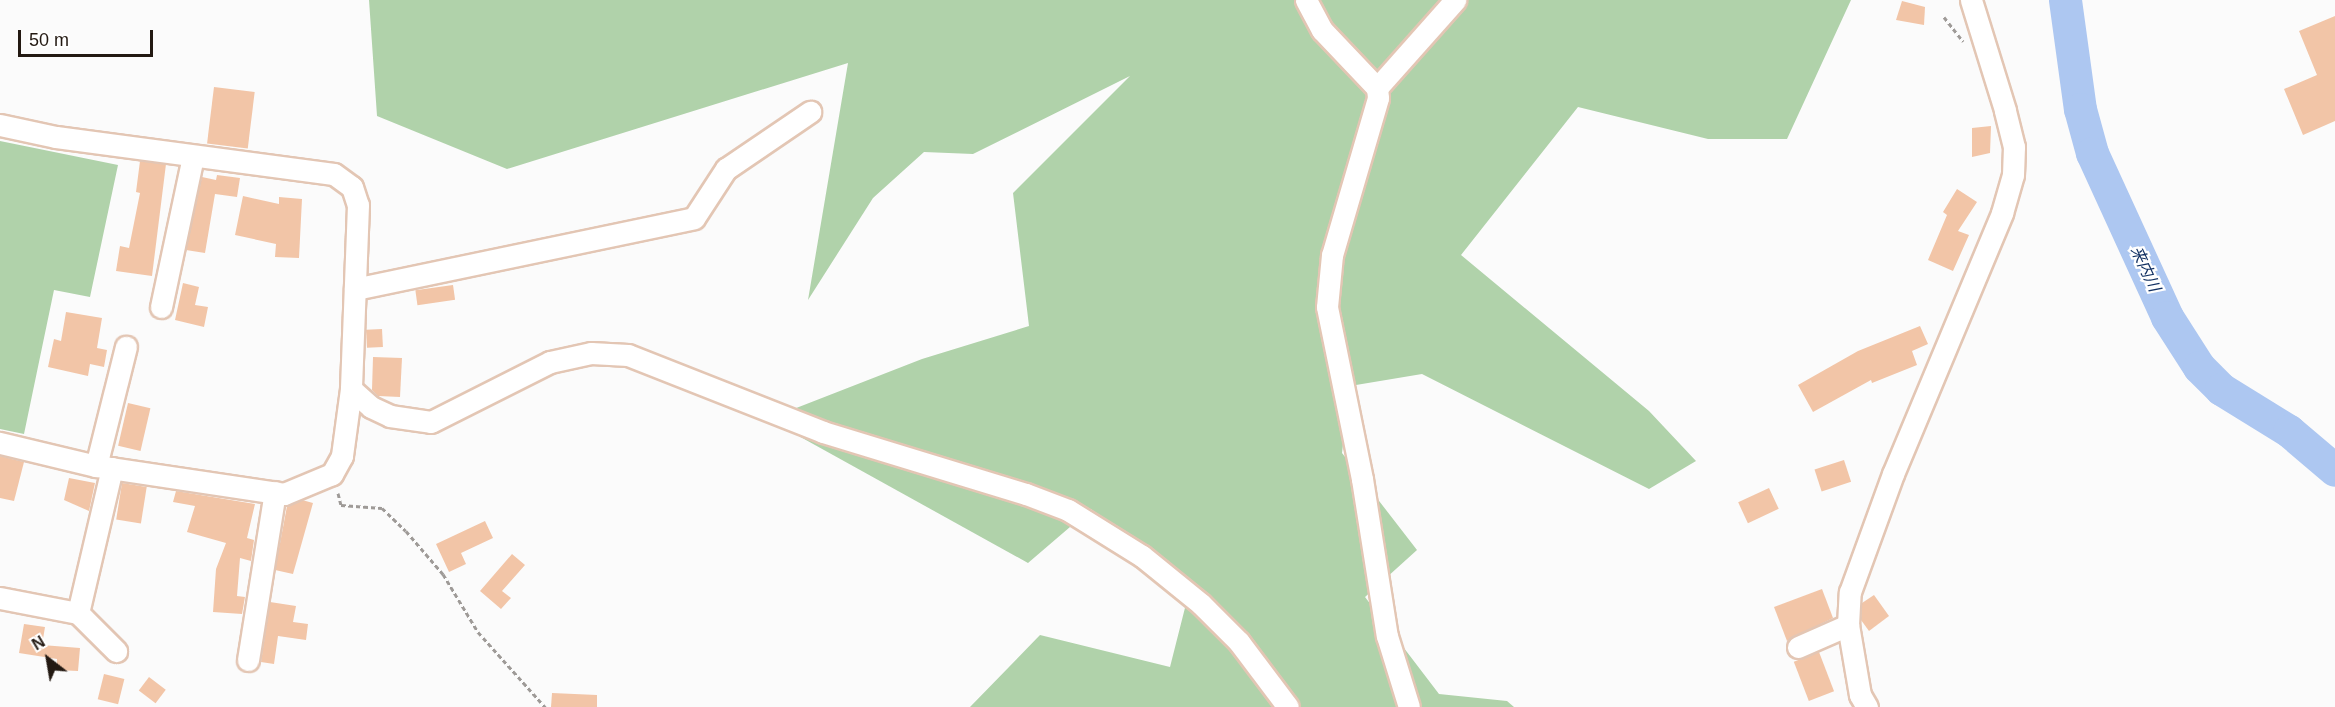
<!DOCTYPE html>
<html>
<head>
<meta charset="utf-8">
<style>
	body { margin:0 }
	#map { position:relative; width:2335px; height:707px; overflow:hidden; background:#fbfbfb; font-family:Helvetica,"Noto Sans JP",sans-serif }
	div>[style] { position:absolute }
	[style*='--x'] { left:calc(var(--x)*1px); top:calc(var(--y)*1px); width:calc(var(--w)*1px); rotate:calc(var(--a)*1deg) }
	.forest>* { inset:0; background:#b0d2aa }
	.river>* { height:33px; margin:-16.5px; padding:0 16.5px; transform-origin:16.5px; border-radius:16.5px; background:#adc7f1 }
	.building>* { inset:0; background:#f2c5a7; transform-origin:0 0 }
	.path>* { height:3px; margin-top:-1.5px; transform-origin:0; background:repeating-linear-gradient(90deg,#9e9a97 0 4.5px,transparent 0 7.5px) }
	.roads { filter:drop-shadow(2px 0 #e3c6b4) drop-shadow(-2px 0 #e3c6b4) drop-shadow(0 2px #e3c6b4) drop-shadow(0 -2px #e3c6b4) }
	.street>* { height:21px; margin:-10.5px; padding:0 10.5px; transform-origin:10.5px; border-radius:10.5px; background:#fff }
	span { translate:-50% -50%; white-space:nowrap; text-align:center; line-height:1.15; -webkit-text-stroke:4.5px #fff; paint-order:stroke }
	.water-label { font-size:16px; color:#123163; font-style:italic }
	.north { position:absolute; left:18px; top:629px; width:60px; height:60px; -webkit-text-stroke:4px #fff; paint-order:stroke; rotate:329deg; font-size:16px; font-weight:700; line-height:24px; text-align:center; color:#231912 }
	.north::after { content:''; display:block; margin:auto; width:21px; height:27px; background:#231912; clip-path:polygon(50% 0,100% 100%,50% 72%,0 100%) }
	.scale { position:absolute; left:18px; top:30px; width:135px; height:27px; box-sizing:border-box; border:3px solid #231912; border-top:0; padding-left:8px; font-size:18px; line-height:21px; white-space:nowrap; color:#231912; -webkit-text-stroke:4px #fff; paint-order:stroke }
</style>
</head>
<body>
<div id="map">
	<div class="forest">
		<div style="clip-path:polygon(369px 0,1851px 0,1787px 139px,1708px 139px,1578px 107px,1461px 255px,1649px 411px,1696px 461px,1649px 489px,1422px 374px,1350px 386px,1342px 453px,1417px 550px,1365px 597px,1439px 694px,1507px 701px,1514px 707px,970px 707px,1040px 635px,1170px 667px,1189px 592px,1091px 509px,1028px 563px,768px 419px,922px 359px,1029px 326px,1013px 193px,1130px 76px,973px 154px,924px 152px,873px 198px,808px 300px,848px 63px,507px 169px,377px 116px)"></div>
		<div style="clip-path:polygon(0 141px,118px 165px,90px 297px,54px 290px,24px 434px,0 429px)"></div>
	</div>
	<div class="river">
		<div style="--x:2065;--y:0;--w:110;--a:82.2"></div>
		<div style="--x:2080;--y:109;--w:46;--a:74.7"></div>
		<div style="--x:2092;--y:153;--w:180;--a:65.4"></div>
		<div style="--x:2167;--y:317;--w:59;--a:57.4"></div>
		<div style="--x:2199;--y:367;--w:31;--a:45"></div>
		<div style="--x:2221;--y:389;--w:80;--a:31.7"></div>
		<div style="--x:2289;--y:431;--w:60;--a:40.3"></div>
	</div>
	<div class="building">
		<div style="clip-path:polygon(1902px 1px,1925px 7px,1924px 25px,1896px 20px)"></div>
		<div style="clip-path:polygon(2335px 16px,2335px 121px,2303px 135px,2284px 89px,2317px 75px,2299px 31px)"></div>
		<div style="left:214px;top:87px;width:41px;height:57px;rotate:7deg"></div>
		<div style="clip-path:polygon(1991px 126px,1990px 153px,1972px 157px,1972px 128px)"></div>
		<div style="clip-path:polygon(140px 161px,166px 164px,152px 276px,116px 271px,120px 246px,129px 248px,140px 193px,136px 192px)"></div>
		<div style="clip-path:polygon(217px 175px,240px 178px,237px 197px,215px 194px,205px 253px,186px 250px,202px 177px,216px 180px)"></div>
		<div style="clip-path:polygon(1957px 189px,1977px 202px,1958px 231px,1969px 235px,1953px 271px,1928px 260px,1947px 215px,1943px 212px)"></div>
		<div style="clip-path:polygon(243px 196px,279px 204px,279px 197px,302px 199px,299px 258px,275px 257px,276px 244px,235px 235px)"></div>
		<div style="clip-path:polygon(183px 283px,199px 287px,195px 305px,208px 307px,204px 327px,175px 320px)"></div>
		<div style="left:453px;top:285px;width:15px;height:38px;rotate:82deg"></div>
		<div style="clip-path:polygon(66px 312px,102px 318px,97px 348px,107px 350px,104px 367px,90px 364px,88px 376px,48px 367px,54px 339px,61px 341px)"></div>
		<div style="clip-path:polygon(1920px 326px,1928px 344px,1912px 351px,1917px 365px,1872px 383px,1871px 380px,1813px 412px,1798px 385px,1858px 351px)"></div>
		<div style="left:382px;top:329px;width:18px;height:16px;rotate:87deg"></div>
		<div style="clip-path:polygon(373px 357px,402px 358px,400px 397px,378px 396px,372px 390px)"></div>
		<div style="left:128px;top:403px;width:23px;height:44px;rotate:13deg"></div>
		<div style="clip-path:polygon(0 456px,24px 462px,14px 501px,0 498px)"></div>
		<div style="left:1844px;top:460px;width:23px;height:31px;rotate:72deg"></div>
		<div style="clip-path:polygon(69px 478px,95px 483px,89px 511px,64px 500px)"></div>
		<div style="left:122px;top:483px;width:25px;height:37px;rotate:9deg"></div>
		<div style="left:1769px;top:488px;width:23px;height:34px;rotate:65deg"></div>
		<div style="clip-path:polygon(176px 491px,255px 504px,247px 538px,254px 540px,251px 561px,240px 558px,237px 596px,245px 597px,242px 614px,213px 612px,216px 569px,226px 543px,187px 532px,195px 506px,173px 502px)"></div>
		<div style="clip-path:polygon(302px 500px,313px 503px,293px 574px,275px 570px,287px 506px)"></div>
		<div style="clip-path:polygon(485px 521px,493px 538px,461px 553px,466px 564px,449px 572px,436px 544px)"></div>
		<div style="clip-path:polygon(512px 554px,525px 565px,502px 591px,511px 598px,501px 609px,480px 591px)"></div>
		<div style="clip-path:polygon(1822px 589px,1833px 618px,1787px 641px,1774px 607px)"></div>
		<div style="clip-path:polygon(1874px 595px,1889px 616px,1869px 631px,1861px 620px,1862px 603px)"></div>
		<div style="clip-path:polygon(270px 602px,296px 606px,293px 622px,308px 624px,306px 640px,278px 636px,274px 664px,261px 662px)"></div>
		<div style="clip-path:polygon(24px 624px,45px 627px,42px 645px,80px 648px,78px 671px,56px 670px,57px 659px,19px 653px)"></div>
		<div style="left:1819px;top:652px;width:42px;height:27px;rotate:69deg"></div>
		<div style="left:104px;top:674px;width:21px;height:26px;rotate:14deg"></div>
		<div style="left:149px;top:677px;width:21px;height:17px;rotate:37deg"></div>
		<div style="clip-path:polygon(552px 693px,597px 695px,597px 707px,551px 707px)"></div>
	</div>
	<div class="path">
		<div style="--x:1944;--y:17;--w:31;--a:52"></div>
		<div style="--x:338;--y:493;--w:12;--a:76"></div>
		<div style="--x:341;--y:505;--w:41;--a:4.2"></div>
		<div style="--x:382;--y:508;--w:33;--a:44"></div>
		<div style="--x:406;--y:531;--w:57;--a:49.3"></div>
		<div style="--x:443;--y:574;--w:68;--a:58.9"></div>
		<div style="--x:478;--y:632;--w:101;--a:48.2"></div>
	</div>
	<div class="roads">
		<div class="street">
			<div style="--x:1306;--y:0;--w:34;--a:62"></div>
			<div style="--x:1322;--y:30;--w:80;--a:46.5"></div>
			<div style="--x:1377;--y:88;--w:10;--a:84"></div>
			<div style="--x:1378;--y:98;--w:164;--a:106.3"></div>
			<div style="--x:1332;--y:255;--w:52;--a:95.5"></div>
			<div style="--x:1327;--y:307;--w:176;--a:78.5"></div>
			<div style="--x:1362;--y:479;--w:159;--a:81"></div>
			<div style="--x:1387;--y:636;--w:74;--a:72.8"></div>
			<div style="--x:1377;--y:88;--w:118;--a:-48.4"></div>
			<div style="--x:0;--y:125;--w:57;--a:12.1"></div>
			<div style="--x:56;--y:137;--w:280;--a:7.6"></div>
			<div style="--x:334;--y:174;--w:22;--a:36"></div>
			<div style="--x:352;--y:187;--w:19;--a:72"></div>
			<div style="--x:358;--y:205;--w:184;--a:92.2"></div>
			<div style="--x:351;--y:389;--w:68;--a:97.7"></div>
			<div style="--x:342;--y:456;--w:21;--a:119"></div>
			<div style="--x:332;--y:474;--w:52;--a:157.4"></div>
			<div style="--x:284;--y:494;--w:190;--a:-171.5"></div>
			<div style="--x:96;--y:466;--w:99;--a:-166.5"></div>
			<div style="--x:355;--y:289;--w:346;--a:-11.8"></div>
			<div style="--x:694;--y:218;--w:59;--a:-56.9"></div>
			<div style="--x:726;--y:169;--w:102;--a:-34.2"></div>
			<div style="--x:161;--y:307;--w:154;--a:-78"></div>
			<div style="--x:351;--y:389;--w:27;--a:42"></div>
			<div style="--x:371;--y:407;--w:21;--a:25"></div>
			<div style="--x:390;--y:416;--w:41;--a:8.3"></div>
			<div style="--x:431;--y:422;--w:133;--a:-26.8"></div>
			<div style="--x:550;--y:362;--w:42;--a:-12.4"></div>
			<div style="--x:591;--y:353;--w:37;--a:3"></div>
			<div style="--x:628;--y:355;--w:210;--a:21.5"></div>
			<div style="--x:823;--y:432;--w:212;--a:17"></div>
			<div style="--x:1026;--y:494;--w:45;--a:20.9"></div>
			<div style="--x:1068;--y:510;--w:87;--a:31.9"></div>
			<div style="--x:1142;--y:556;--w:76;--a:39.1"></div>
			<div style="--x:1201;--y:604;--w:54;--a:45"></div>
			<div style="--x:1239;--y:642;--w:81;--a:53"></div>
			<div style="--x:96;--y:466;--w:123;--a:-75.9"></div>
			<div style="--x:0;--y:598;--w:79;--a:10.9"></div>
			<div style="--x:78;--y:613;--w:149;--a:-76.8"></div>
			<div style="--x:78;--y:613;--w:54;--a:45"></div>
			<div style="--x:1798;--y:647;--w:55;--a:-23.7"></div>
			<div style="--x:248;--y:660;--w:170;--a:-80.9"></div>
			<div style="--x:1867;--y:707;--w:14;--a:-120"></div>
			<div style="--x:1860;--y:695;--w:71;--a:-99.7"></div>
			<div style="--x:1848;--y:625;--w:33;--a:-87"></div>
			<div style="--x:1850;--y:592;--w:126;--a:-70"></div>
			<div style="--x:1893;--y:474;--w:283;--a:-67.3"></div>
			<div style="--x:2002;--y:213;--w:40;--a:-74"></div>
			<div style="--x:2013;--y:175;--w:28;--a:-88"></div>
			<div style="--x:2014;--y:147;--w:38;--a:-104"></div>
			<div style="--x:2005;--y:110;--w:115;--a:-107.2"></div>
		</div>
	</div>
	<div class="water-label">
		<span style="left:2145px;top:269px;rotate:65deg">来内川</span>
	</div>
	<div class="north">N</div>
	<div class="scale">50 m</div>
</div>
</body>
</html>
